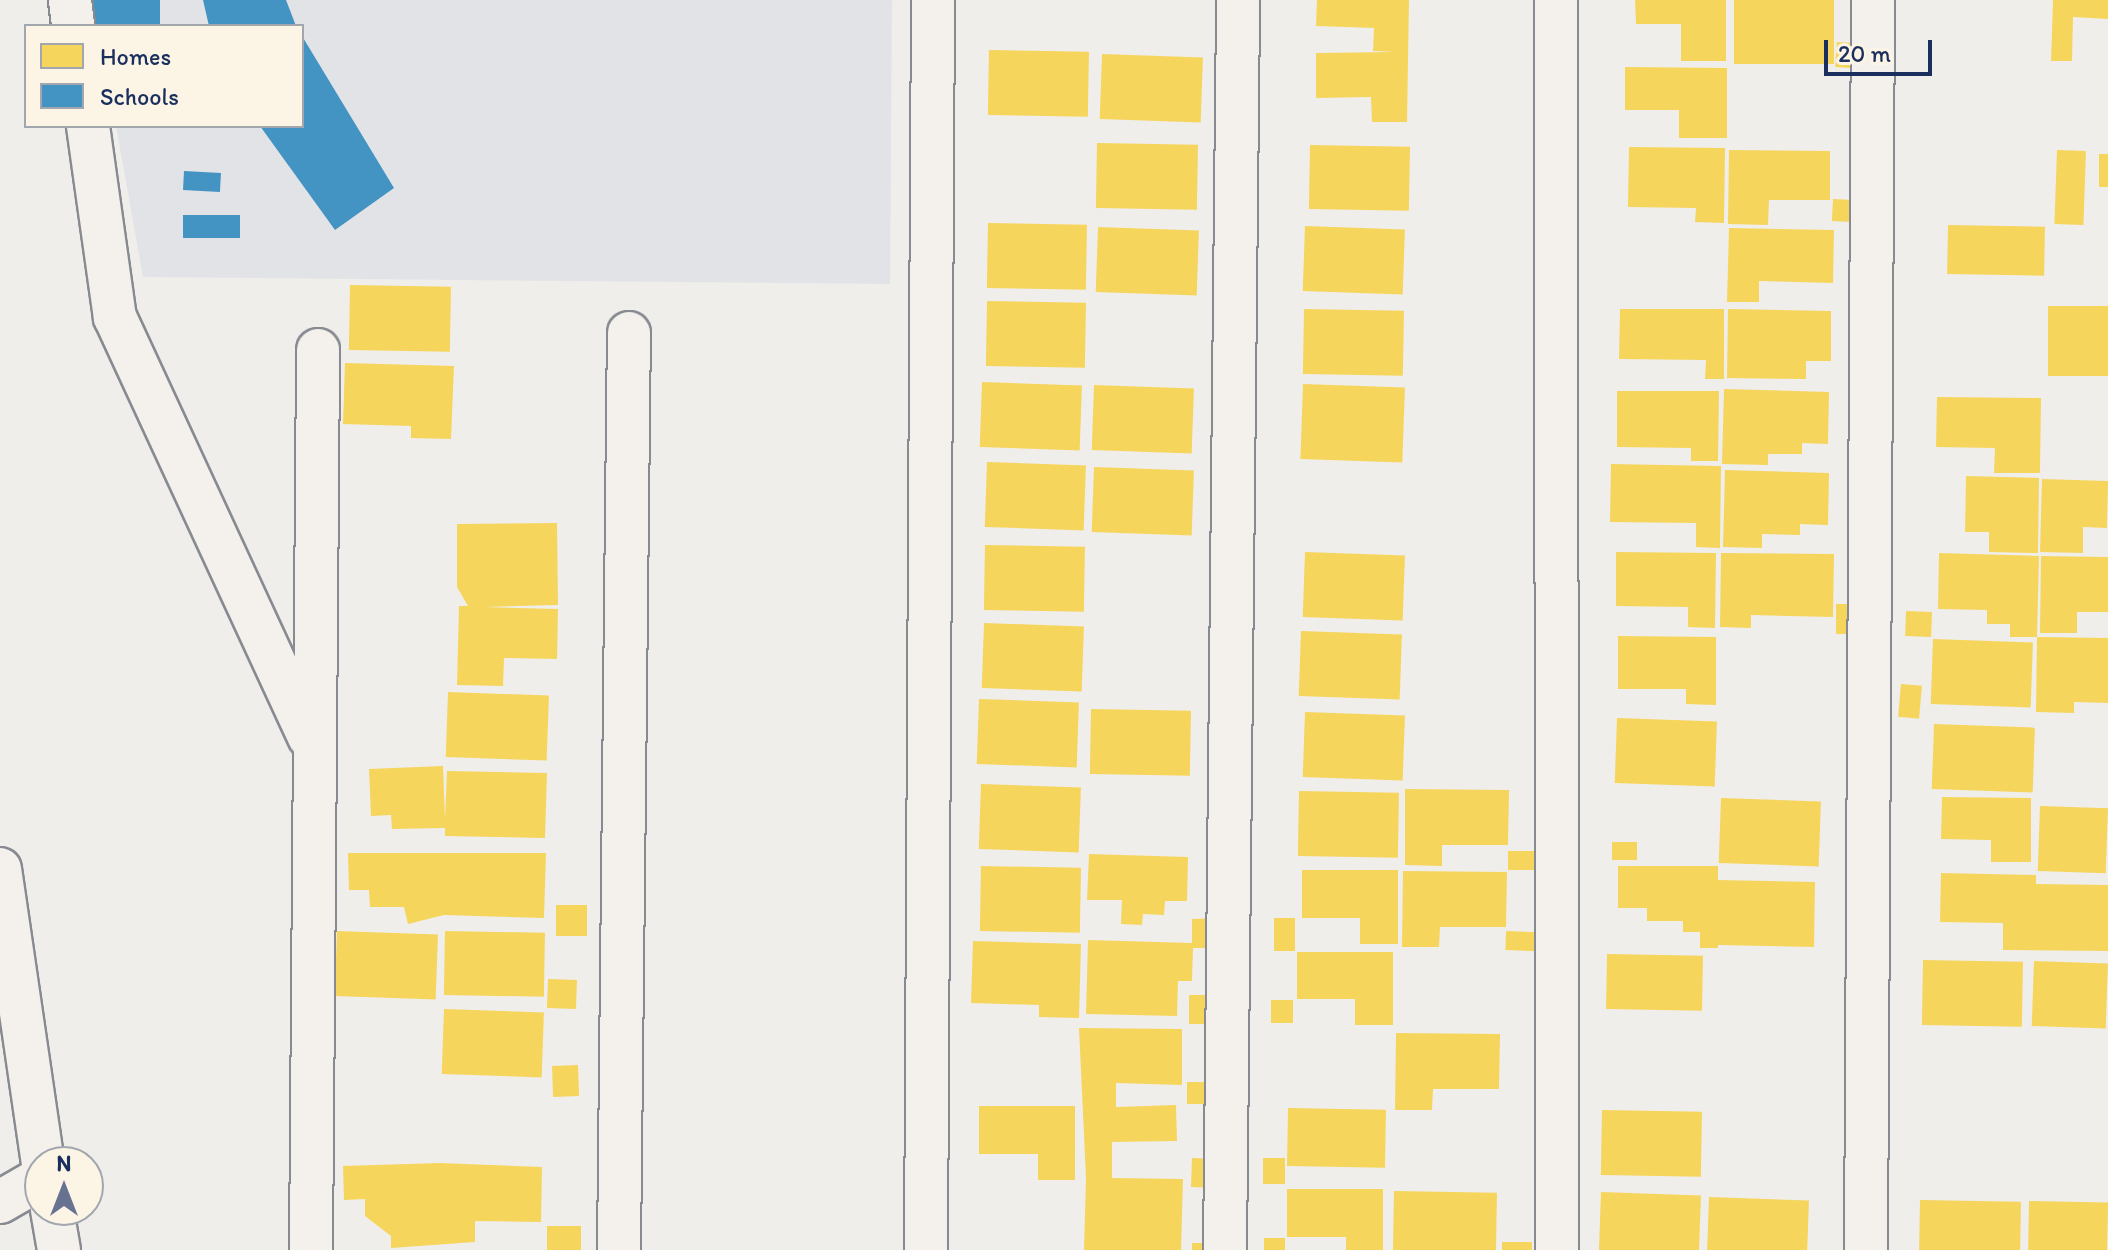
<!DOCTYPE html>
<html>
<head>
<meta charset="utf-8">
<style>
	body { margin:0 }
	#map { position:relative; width:2108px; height:1250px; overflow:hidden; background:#f0eeeb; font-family:Itim,sans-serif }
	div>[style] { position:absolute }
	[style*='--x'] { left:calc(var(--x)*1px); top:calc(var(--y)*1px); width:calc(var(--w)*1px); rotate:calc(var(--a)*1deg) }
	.built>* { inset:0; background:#e2e3e7 }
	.homes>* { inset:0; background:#f6d55c; transform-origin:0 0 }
	.schools>* { inset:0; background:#4393c3; transform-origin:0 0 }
	.roads { filter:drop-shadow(2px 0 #878a91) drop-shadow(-2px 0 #878a91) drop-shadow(0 2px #878a91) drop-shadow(0 -2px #878a91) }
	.street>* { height:42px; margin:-21px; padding:0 21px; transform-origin:21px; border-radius:21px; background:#f4f1ec }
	span { translate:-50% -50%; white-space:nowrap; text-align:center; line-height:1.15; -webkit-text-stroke:8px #fcf5e5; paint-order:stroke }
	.legend { position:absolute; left:24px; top:24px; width:280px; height:104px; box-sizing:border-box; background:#fcf5e5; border:2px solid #a2a6af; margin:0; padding:10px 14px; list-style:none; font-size:24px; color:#1b2f5e }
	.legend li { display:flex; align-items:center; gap:16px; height:40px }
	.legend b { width:40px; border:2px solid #a2a6af }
	.north { position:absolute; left:24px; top:1146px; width:80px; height:80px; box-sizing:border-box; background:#fcf5e5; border:2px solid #a2a6af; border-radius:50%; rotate:0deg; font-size:22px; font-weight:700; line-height:32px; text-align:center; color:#1b2f5e }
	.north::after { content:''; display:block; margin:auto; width:28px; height:36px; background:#66728f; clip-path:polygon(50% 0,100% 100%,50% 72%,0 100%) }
	.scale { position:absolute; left:1824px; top:40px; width:108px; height:36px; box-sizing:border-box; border:4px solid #1b2f5e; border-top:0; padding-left:10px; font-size:24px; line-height:28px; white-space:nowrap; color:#1b2f5e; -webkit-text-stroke:6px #fcf5e5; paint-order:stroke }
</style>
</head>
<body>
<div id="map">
	<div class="built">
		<div style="clip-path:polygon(94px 0,892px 0,890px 284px,143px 277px,116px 126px,302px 126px,302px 26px,99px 26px)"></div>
	</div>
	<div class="homes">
		<div style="clip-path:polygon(1317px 0,1409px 0,1407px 122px,1372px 122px,1371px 97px,1316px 98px,1316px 53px,1395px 52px,1373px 51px,1374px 28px,1316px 26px)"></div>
		<div style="clip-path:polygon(1635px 0,1726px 0,1726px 61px,1681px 61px,1681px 24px,1636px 24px)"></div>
		<div style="left:1734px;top:0;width:100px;height:64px"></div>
		<div style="clip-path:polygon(2053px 0,2108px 0,2108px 19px,2073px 17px,2072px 61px,2051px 61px)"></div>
		<div style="left:1837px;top:42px;width:30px;height:25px;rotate:4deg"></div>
		<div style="left:989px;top:50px;width:100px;height:65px;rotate:1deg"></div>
		<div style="left:1102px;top:54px;width:101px;height:65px;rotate:2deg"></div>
		<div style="clip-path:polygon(1625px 67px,1727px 68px,1727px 138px,1679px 138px,1679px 110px,1625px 110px)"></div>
		<div style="left:1097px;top:143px;width:101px;height:65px;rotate:1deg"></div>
		<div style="left:1310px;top:145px;width:100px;height:64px;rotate:1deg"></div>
		<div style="clip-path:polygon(1629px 147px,1725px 148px,1724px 223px,1695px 222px,1696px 208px,1628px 207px)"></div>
		<div style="clip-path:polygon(1729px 150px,1830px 151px,1830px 200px,1769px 200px,1768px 225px,1728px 224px)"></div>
		<div style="left:2057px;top:150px;width:29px;height:74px;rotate:2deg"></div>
		<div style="left:2099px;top:154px;width:9px;height:33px"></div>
		<div style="left:1833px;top:199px;width:35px;height:22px;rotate:3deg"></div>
		<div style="left:988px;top:223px;width:99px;height:65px;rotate:1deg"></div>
		<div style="left:1948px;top:225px;width:97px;height:49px;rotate:1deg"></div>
		<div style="left:1305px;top:226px;width:100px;height:65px;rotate:2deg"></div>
		<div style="left:1098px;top:227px;width:101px;height:65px;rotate:2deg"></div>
		<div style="clip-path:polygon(1729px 228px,1834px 230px,1833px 283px,1759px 281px,1759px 302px,1727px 302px)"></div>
		<div style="left:350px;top:285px;width:101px;height:65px;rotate:1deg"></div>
		<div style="left:987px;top:301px;width:99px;height:65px;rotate:1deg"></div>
		<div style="left:2048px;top:306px;width:60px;height:70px"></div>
		<div style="left:1304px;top:309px;width:100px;height:65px;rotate:1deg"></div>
		<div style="clip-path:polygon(1620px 309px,1724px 309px,1724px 379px,1705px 379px,1706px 360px,1619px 359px)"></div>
		<div style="clip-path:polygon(1728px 309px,1831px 311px,1831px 361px,1806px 361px,1806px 379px,1727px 378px)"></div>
		<div style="clip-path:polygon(345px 363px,454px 366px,451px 439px,411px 438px,411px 426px,343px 424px)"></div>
		<div style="left:982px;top:382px;width:100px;height:65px;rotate:2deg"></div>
		<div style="left:1303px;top:384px;width:102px;height:75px;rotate:2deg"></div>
		<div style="left:1094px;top:385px;width:100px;height:65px;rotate:2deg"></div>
		<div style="clip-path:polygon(1724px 389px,1829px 392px,1828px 444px,1802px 443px,1802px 454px,1768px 454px,1768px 465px,1722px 464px)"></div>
		<div style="clip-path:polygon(1617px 391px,1719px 391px,1718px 461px,1691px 461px,1691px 448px,1617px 447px)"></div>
		<div style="clip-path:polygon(1937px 397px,2041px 398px,2040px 473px,1994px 473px,1995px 448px,1936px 447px)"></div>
		<div style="left:987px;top:462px;width:99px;height:65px;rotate:2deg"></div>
		<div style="clip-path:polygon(1611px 464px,1721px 466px,1720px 548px,1696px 547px,1696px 523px,1610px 522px)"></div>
		<div style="left:1094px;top:467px;width:100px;height:65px;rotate:2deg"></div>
		<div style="clip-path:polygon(1725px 470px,1829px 473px,1828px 525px,1800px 524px,1800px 535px,1762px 534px,1762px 548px,1723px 547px)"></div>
		<div style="clip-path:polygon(1966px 476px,2039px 478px,2038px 553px,1989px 552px,1989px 532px,1965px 532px)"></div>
		<div style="clip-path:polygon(2042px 479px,2108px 481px,2107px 528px,2083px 527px,2083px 553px,2040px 552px)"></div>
		<div style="clip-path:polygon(557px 523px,558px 605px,485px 607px,558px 609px,557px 659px,504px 658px,503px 686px,457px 685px,459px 606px,468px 606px,457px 587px,457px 524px)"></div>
		<div style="left:985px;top:545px;width:100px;height:65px;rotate:1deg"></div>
		<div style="left:1305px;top:552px;width:100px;height:65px;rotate:2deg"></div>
		<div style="clip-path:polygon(1616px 552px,1716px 553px,1715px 628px,1688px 627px,1688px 607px,1616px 606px)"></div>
		<div style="clip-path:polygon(1721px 553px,1834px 554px,1833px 617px,1751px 615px,1751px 628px,1720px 627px)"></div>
		<div style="clip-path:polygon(1939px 553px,2039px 556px,2037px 637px,2010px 637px,2010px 624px,1987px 624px,1987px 610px,1938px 609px)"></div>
		<div style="clip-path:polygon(2041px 556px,2108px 557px,2108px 612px,2077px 612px,2077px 633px,2040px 633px)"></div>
		<div style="left:1836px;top:604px;width:23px;height:30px"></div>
		<div style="left:1906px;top:611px;width:26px;height:25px;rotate:2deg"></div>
		<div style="left:984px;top:623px;width:100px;height:65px;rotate:2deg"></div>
		<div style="left:1301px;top:631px;width:101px;height:65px;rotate:2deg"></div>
		<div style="clip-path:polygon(1618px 636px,1716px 637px,1716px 705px,1686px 704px,1686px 689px,1618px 689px)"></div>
		<div style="clip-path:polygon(2037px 637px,2108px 638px,2108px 703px,2074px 702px,2074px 713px,2036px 712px)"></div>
		<div style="left:1933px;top:639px;width:100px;height:65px;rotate:2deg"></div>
		<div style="left:1901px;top:684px;width:21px;height:33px;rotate:5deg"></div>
		<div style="left:448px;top:692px;width:101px;height:65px;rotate:2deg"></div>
		<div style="left:979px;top:699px;width:100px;height:65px;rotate:2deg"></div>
		<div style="left:1091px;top:709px;width:100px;height:65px;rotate:1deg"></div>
		<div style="left:1305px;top:712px;width:100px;height:65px;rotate:2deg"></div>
		<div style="left:1617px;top:718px;width:100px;height:65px;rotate:2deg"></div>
		<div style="left:1934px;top:724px;width:101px;height:65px;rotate:2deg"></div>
		<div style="clip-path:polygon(443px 766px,445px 819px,447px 771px,547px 773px,545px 838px,445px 836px,445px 828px,392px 829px,391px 815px,371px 816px,369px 769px)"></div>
		<div style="left:981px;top:784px;width:100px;height:65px;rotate:2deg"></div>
		<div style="clip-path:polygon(1405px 789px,1509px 790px,1508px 845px,1442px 845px,1442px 866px,1405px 865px)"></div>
		<div style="left:1299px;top:791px;width:100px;height:65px;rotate:1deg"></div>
		<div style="clip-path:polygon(1942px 797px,2031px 798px,2031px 862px,1991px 862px,1991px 840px,1941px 839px)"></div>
		<div style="left:1721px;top:798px;width:100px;height:65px;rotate:2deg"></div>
		<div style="left:2040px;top:806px;width:68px;height:65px;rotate:2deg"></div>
		<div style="left:1612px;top:842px;width:25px;height:18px"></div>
		<div style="left:1508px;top:851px;width:36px;height:19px"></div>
		<div style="clip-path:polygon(348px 853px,546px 853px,544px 918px,444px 915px,408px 924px,404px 907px,370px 907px,369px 890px,349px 890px)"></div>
		<div style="clip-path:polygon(1089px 854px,1188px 857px,1187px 901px,1165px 901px,1164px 915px,1143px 914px,1142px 925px,1121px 924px,1122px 900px,1087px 900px)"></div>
		<div style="left:981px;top:866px;width:100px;height:65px;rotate:1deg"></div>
		<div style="clip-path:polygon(1618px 866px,1718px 866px,1718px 880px,1815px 882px,1814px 947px,1718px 945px,1718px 948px,1700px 948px,1700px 932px,1683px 932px,1683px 921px,1647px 921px,1647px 908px,1618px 908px)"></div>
		<div style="clip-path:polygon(1302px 870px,1398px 870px,1398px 944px,1360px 944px,1360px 918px,1302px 918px)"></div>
		<div style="clip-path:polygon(1403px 871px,1507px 872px,1506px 927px,1440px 927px,1439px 947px,1402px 947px)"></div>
		<div style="clip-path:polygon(1941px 873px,2036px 875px,2036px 884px,2108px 885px,2108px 951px,2003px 950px,2003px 923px,1940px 922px)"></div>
		<div style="left:587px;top:905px;width:31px;height:31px;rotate:90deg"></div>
		<div style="clip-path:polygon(1221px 918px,1221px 948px,1193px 948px,1192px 981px,1178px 981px,1177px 1016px,1086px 1014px,1088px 940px,1192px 943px,1192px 919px)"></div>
		<div style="left:1274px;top:918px;width:21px;height:33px"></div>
		<div style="left:337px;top:931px;width:101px;height:65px;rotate:2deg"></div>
		<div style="left:445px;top:931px;width:100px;height:64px;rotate:1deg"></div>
		<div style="left:1506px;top:931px;width:35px;height:19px;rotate:2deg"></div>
		<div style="clip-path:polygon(973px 941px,1081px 944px,1079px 1018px,1039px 1017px,1039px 1005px,971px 1003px)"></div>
		<div style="clip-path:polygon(1297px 952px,1393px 952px,1393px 1025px,1355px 1025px,1355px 999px,1297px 999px)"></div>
		<div style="left:1607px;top:954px;width:96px;height:55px;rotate:1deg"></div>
		<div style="left:1923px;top:960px;width:100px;height:65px;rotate:1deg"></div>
		<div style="left:2034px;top:961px;width:74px;height:65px;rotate:2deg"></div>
		<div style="left:548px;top:979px;width:29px;height:29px;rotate:2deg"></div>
		<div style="left:1189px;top:995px;width:33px;height:29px"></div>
		<div style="left:1271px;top:1000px;width:22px;height:23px"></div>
		<div style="left:444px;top:1009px;width:100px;height:65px;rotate:2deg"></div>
		<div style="clip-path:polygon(1079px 1028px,1182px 1029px,1182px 1085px,1116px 1083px,1116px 1107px,1176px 1105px,1177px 1141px,1112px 1142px,1112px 1178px,1183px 1179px,1181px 1250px,1084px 1250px,1086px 1178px)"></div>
		<div style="clip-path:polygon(1396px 1033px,1500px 1034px,1499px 1089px,1433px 1089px,1432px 1110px,1395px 1110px)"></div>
		<div style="left:578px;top:1065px;width:31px;height:26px;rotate:88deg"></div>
		<div style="left:1187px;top:1082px;width:30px;height:22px"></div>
		<div style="clip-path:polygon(979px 1106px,1075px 1106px,1075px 1180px,1038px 1180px,1038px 1154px,979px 1154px)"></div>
		<div style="left:1288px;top:1108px;width:98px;height:58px;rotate:1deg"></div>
		<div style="left:1602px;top:1110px;width:100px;height:65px;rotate:1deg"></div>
		<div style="left:1192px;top:1158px;width:27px;height:29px;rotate:2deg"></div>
		<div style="left:1263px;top:1158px;width:22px;height:26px"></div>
		<div style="clip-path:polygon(440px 1163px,542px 1167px,541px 1222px,475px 1221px,475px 1242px,391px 1248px,391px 1236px,365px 1216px,365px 1199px,344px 1200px,343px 1166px)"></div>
		<div style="clip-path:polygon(1287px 1189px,1383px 1189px,1383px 1250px,1346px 1250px,1346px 1237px,1287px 1237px)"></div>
		<div style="left:1394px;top:1191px;width:103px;height:59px;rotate:1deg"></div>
		<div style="left:1601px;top:1192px;width:100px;height:58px;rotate:2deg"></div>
		<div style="left:1709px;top:1197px;width:100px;height:53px;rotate:2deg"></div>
		<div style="left:1920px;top:1200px;width:101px;height:50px;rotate:1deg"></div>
		<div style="left:2029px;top:1201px;width:79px;height:49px;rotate:1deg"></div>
		<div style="left:581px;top:1226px;width:24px;height:34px;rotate:90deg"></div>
		<div style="left:1264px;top:1238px;width:21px;height:12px"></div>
		<div style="left:1532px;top:1242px;width:8px;height:30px;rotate:90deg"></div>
		<div style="left:1192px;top:1243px;width:20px;height:7px"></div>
	</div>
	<div class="schools">
		<div style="left:70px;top:0;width:90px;height:27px"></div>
		<div style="clip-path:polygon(203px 0,286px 0,296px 26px,209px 26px)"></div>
		<div style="clip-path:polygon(302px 36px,394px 188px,335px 230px,260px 126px,302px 126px)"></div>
		<div style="left:184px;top:171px;width:37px;height:19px;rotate:3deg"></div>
		<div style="left:183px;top:215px;width:57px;height:23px"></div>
	</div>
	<div class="roads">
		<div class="street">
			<div style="--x:70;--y:0;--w:26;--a:83"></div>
			<div style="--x:1556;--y:0;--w:1250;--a:89.95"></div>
			<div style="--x:88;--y:126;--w:193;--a:82"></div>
			<div style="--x:115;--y:317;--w:462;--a:65.2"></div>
			<div style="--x:0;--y:869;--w:296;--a:81.7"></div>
			<div style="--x:0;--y:1202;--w:46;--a:-29.9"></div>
			<div style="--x:52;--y:1210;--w:41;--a:80.1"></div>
			<div style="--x:311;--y:1250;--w:900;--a:-89.55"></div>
			<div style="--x:619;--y:1250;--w:917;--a:-89.38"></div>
			<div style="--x:926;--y:1250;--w:1250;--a:-89.68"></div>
			<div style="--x:1225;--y:1250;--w:1250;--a:-89.4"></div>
			<div style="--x:1866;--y:1250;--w:1250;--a:-89.68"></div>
		</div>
	</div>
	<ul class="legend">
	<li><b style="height:22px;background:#f6d55c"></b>Homes</li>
	<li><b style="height:22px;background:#4393c3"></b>Schools</li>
	</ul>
	<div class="north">N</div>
	<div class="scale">20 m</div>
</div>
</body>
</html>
